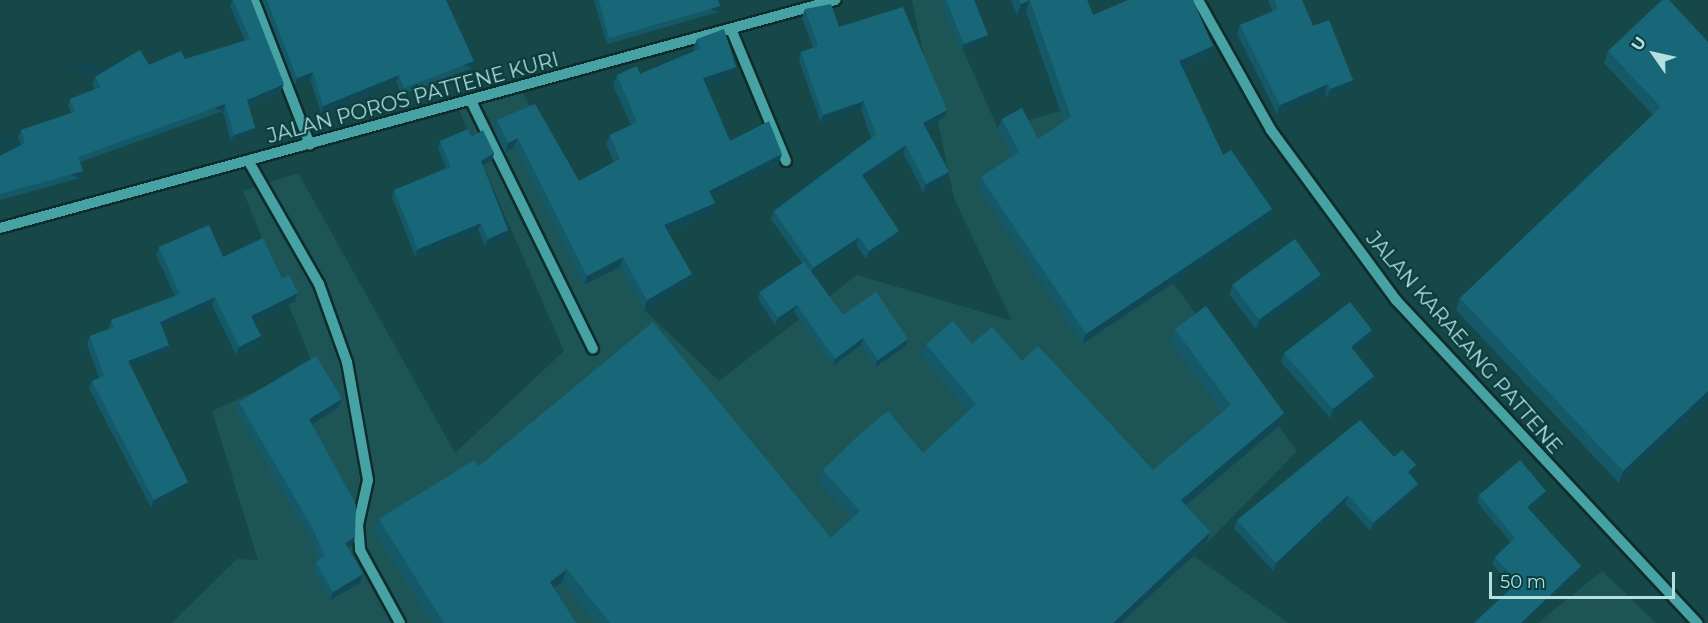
<!DOCTYPE html>
<html>
<head>
<meta charset="utf-8">
<style>
	body { margin:0 }
	#map { position:relative; width:1708px; height:623px; overflow:hidden; background:#174849; font-family:Montserrat,sans-serif }
	div>[style] { position:absolute }
	[style*='--x'] { left:calc(var(--x)*1px); top:calc(var(--y)*1px); width:calc(var(--w)*1px); rotate:calc(var(--a)*1deg) }
	.built>* { inset:0; background:#1d5556 }
	.roads { filter:drop-shadow(2px 0 #0f2c2c) drop-shadow(-2px 0 #0f2c2c) drop-shadow(0 2px #0f2c2c) drop-shadow(0 -2px #0f2c2c) }
	.minor>* { height:10px; margin:-5px; padding:0 5px; transform-origin:5px; border-radius:5px; background:#47a2a3 }
	.wall>* { inset:0; background:#155968 }
	.shaded-wall>* { inset:0; background:#114855; transform-origin:0 0 }
	.building>* { inset:0; background:#186779; transform-origin:0 0 }
	span { translate:-50% -50%; white-space:nowrap; text-align:center; line-height:1.15; -webkit-text-stroke:4.5px #093d3e; paint-order:stroke }
	.street-label { font-size:20px; color:#b6dfdf }
	.north { position:absolute; left:1624px; top:24px; width:60px; height:60px; -webkit-text-stroke:4px #093d3e; paint-order:stroke; rotate:304deg; font-size:16px; font-weight:700; line-height:24px; text-align:center; color:#b6dfdf }
	.north::after { content:''; display:block; margin:auto; width:21px; height:27px; background:#b6dfdf; clip-path:polygon(50% 0,100% 100%,50% 72%,0 100%) }
	.scale { position:absolute; left:1489px; top:572px; width:186px; height:27px; box-sizing:border-box; border:3px solid #b6dfdf; border-top:0; padding-left:8px; font-size:18px; line-height:21px; white-space:nowrap; color:#b6dfdf; -webkit-text-stroke:4px #093d3e; paint-order:stroke }
</style>
</head>
<body>
<div id="map">
	<div class="built">
		<div style="clip-path:polygon(912px 0,941px 0,998px 129px,1060px 111px,1173px 283px,1297px 451px,1194px 556px,1288px 623px,172px 623px,237px 559px,258px 560px,212px 411px,313px 365px,243px 191px,298px 173px,455px 453px,564px 351px,457px 105px,519px 87px,644px 310px,719px 381px,857px 275px,1012px 321px,954px 198px)"></div>
		<div style="clip-path:polygon(1602px 571px,1656px 623px,1538px 623px)"></div>
	</div>
	<div class="roads">
		<div class="minor">
			<div style="--x:1198;--y:0;--w:149;--a:60.7"></div>
			<div style="--x:1271;--y:130;--w:211;--a:53.7"></div>
			<div style="--x:1396;--y:300;--w:442;--a:47"></div>
			<div style="--x:255;--y:3;--w:152;--a:68.8"></div>
			<div style="--x:731;--y:29;--w:143;--a:67.4"></div>
			<div style="--x:471;--y:101;--w:276;--a:63.8"></div>
			<div style="--x:249;--y:162;--w:141;--a:60.2"></div>
			<div style="--x:319;--y:284;--w:83;--a:70.3"></div>
			<div style="--x:347;--y:362;--w:120;--a:79.9"></div>
			<div style="--x:368;--y:480;--w:46;--a:102.5"></div>
			<div style="--x:358;--y:525;--w:25;--a:85"></div>
			<div style="--x:360;--y:550;--w:83;--a:61.3"></div>
			<div style="--x:0;--y:228;--w:866;--a:-15.27"></div>
		</div>
	</div>
	<div class="wall">
		<div style="clip-path:polygon(232px 0,251px 0,281px 91px,248px 105px,255px 128px,252px 135px,231px 141px,223px 111px,80px 162px,83px 171px,80px 178px,0 200px,0 156px,21px 145px,18px 137px,21px 130px,71px 113px,68px 106px,70px 99px,95px 89px,92px 84px,95px 77px,185px 59px,245px 41px,230px 6px)"></div>
		<div style="clip-path:polygon(262px 0,446px 0,472px 68px,402px 95px,396px 82px,321px 113px,310px 79px,295px 85px)"></div>
		<div style="clip-path:polygon(594px 0,718px 0,720px 6px,718px 12px,607px 44px)"></div>
		<div style="clip-path:polygon(941px 0,974px 0,988px 35px,985px 42px,961px 51px)"></div>
		<div style="clip-path:polygon(1011px 0,1087px 0,1093px 15px,1209px 57px,1183px 68px,1223px 155px,1268px 220px,1082px 344px,978px 188px,981px 177px,1012px 157px,998px 129px,1002px 119px,1038px 139px,1064px 122px,1026px 11px,1017px 15px)"></div>
		<div style="clip-path:polygon(1268px 0,1302px 0,1313px 26px,1353px 80px,1350px 88px,1327px 98px,1325px 93px,1277px 114px,1237px 34px,1240px 25px,1273px 12px)"></div>
		<div style="clip-path:polygon(805px 9px,839px 27px,945px 117px,926px 128px,949px 172px,946px 180px,923px 192px,903px 153px,864px 179px,897px 239px,866px 259px,856px 245px,813px 274px,843px 315px,906px 346px,875px 367px,861px 345px,833px 366px,794px 312px,775px 325px,758px 299px,760px 292px,802px 263px,771px 219px,774px 211px,871px 138px,861px 109px,821px 123px,799px 60px,801px 52px,813px 48px,802px 17px)"></div>
		<div style="clip-path:polygon(697px 39px,736px 67px,732px 77px,706px 86px,730px 141px,779px 163px,712px 197px,715px 203px,711px 213px,668px 232px,688px 284px,644px 310px,620px 267px,584px 285px,514px 147px,505px 153px,494px 130px,497px 120px,579px 181px,614px 162px,606px 144px,610px 135px,631px 125px,613px 85px,617px 75px,640px 74px,694px 51px,693px 49px)"></div>
		<div style="clip-path:polygon(1708px 42px,1708px 399px,1619px 483px,1456px 310px,1460px 298px,1653px 115px,1604px 63px,1608px 51px)"></div>
		<div style="clip-path:polygon(471px 137px,494px 153px,492px 160px,483px 165px,508px 230px,506px 237px,485px 246px,478px 230px,415px 256px,392px 197px,394px 190px,446px 168px,438px 148px,440px 141px)"></div>
		<div style="clip-path:polygon(159px 247px,223px 257px,282px 279px,298px 293px,295px 301px,254px 321px,258px 344px,236px 355px,212px 305px,162px 327px,169px 345px,166px 353px,130px 366px,188px 482px,185px 489px,151px 507px,89px 389px,92px 381px,99px 378px,87px 344px,90px 336px,109px 329px,109px 327px,111px 320px,175px 296px,156px 255px)"></div>
		<div style="clip-path:polygon(1321px 275px,1317px 285px,1256px 329px,1229px 294px,1233px 284px)"></div>
		<div style="clip-path:polygon(1175px 329px,1284px 413px,1280px 425px,1185px 505px,1210px 532px,1206px 544px,1121px 623px,596px 623px,562px 582px,554px 588px,576px 623px,432px 623px,374px 532px,379px 519px,478px 467px,831px 538px,852px 519px,819px 482px,823px 470px,923px 453px,968px 412px,921px 356px,926px 344px,972px 344px,1022px 361px,1153px 470px,1222px 412px,1170px 341px)"></div>
		<div style="clip-path:polygon(1372px 330px,1369px 339px,1354px 351px,1374px 376px,1371px 385px,1330px 418px,1281px 362px,1284px 353px)"></div>
		<div style="clip-path:polygon(239px 402px,338px 408px,312px 424px,352px 546px,348px 548px,363px 574px,360px 583px,330px 600px,313px 571px,316px 562px,319px 560px,310px 538px,236px 411px)"></div>
		<div style="clip-path:polygon(1394px 457px,1416px 465px,1413px 474px,1411px 476px,1418px 484px,1415px 492px,1370px 531px,1345px 503px,1273px 571px,1234px 528px,1237px 520px)"></div>
		<div style="clip-path:polygon(1479px 495px,1543px 498px,1529px 510px,1581px 566px,1579px 573px,1513px 587px,1492px 564px,1495px 557px,1511px 543px,1477px 502px)"></div>
	</div>
	<div class="shaded-wall">
		<div style="clip-path:polygon(1030px 0,1026px 11px,1017px 15px,1021px 4px)"></div>
		<div style="left:720px;top:6px;width:6px;height:116px;rotate:108deg"></div>
		<div style="clip-path:polygon(988px 35px,985px 42px,961px 51px,964px 44px)"></div>
		<div style="clip-path:polygon(1213px 46px,1209px 57px,1175px 71px,1179px 61px)"></div>
		<div style="left:474px;top:61px;width:7px;height:75px;rotate:106deg"></div>
		<div style="clip-path:polygon(736px 67px,732px 77px,700px 88px,703px 78px)"></div>
		<div style="clip-path:polygon(313px 72px,310px 79px,295px 85px,297px 78px)"></div>
		<div style="clip-path:polygon(399px 75px,396px 82px,321px 113px,323px 106px)"></div>
		<div style="clip-path:polygon(1353px 80px,1350px 88px,1327px 98px,1330px 89px)"></div>
		<div style="clip-path:polygon(284px 84px,281px 91px,244px 106px,247px 100px)"></div>
		<div style="clip-path:polygon(1328px 84px,1325px 93px,1277px 114px,1280px 105px)"></div>
		<div style="clip-path:polygon(864px 101px,861px 109px,821px 123px,823px 115px)"></div>
		<div style="left:225px;top:104px;width:7px;height:156px;rotate:106deg"></div>
		<div style="clip-path:polygon(947px 110px,945px 117px,920px 131px,923px 123px)"></div>
		<div style="clip-path:polygon(255px 128px,252px 135px,231px 141px,234px 135px)"></div>
		<div style="clip-path:polygon(518px 138px,514px 147px,505px 153px,508px 143px)"></div>
		<div style="clip-path:polygon(906px 145px,903px 153px,859px 183px,862px 175px)"></div>
		<div style="clip-path:polygon(494px 153px,492px 160px,478px 168px,481px 161px)"></div>
		<div style="clip-path:polygon(782px 154px,779px 163px,706px 200px,709px 191px)"></div>
		<div style="left:83px;top:171px;width:8px;height:86px;rotate:113deg"></div>
		<div style="clip-path:polygon(949px 172px,946px 180px,923px 192px,926px 184px)"></div>
		<div style="clip-path:polygon(715px 203px,711px 213px,660px 235px,664px 225px)"></div>
		<div style="clip-path:polygon(1272px 209px,1268px 220px,1082px 344px,1086px 334px)"></div>
		<div style="clip-path:polygon(481px 223px,478px 230px,415px 256px,418px 249px)"></div>
		<div style="clip-path:polygon(508px 230px,506px 237px,485px 246px,488px 239px)"></div>
		<div style="clip-path:polygon(899px 231px,897px 239px,866px 259px,869px 251px)"></div>
		<div style="clip-path:polygon(859px 237px,856px 245px,810px 276px,813px 268px)"></div>
		<div style="clip-path:polygon(623px 257px,620px 267px,584px 285px,587px 276px)"></div>
		<div style="clip-path:polygon(692px 274px,688px 284px,644px 310px,647px 300px)"></div>
		<div style="clip-path:polygon(1321px 275px,1317px 285px,1256px 329px,1260px 319px)"></div>
		<div style="clip-path:polygon(298px 293px,295px 301px,248px 324px,251px 316px)"></div>
		<div style="clip-path:polygon(215px 297px,212px 305px,157px 330px,160px 322px)"></div>
		<div style="clip-path:polygon(797px 305px,794px 312px,775px 325px,778px 318px)"></div>
		<div style="clip-path:polygon(1372px 330px,1369px 339px,1347px 356px,1351px 347px)"></div>
		<div style="clip-path:polygon(261px 336px,258px 344px,236px 355px,239px 347px)"></div>
		<div style="clip-path:polygon(863px 338px,861px 345px,833px 366px,835px 359px)"></div>
		<div style="clip-path:polygon(908px 339px,906px 346px,875px 367px,878px 360px)"></div>
		<div style="clip-path:polygon(169px 345px,166px 353px,125px 368px,128px 361px)"></div>
		<div style="clip-path:polygon(1374px 376px,1371px 385px,1330px 418px,1333px 409px)"></div>
		<div style="clip-path:polygon(1708px 391px,1708px 399px,1619px 483px,1623px 471px)"></div>
		<div style="clip-path:polygon(342px 399px,338px 408px,306px 428px,309px 419px)"></div>
		<div style="clip-path:polygon(1284px 413px,1280px 425px,1177px 513px,1181px 500px)"></div>
		<div style="clip-path:polygon(1416px 465px,1413px 474px,1405px 480px,1408px 472px)"></div>
		<div style="clip-path:polygon(188px 482px,185px 489px,151px 507px,154px 500px)"></div>
		<div style="clip-path:polygon(1418px 484px,1415px 492px,1370px 531px,1373px 523px)"></div>
		<div style="clip-path:polygon(1546px 491px,1543px 498px,1524px 514px,1527px 507px)"></div>
		<div style="clip-path:polygon(1348px 495px,1345px 503px,1273px 571px,1276px 563px)"></div>
		<div style="clip-path:polygon(1210px 532px,1206px 544px,1121px 623px,1113px 623px)"></div>
		<div style="clip-path:polygon(355px 537px,352px 546px,341px 552px,345px 543px)"></div>
		<div style="clip-path:polygon(1581px 566px,1579px 573px,1526px 623px,1521px 623px)"></div>
		<div style="clip-path:polygon(567px 569px,562px 582px,545px 594px,550px 582px)"></div>
		<div style="clip-path:polygon(363px 574px,360px 583px,330px 600px,333px 592px)"></div>
	</div>
	<div class="building">
		<div style="clip-path:polygon(233px 0,251px 0,284px 84px,247px 100px,255px 128px,234px 135px,225px 104px,78px 157px,83px 171px,0 194px,0 156px,25px 143px,21px 130px,75px 112px,70px 99px,101px 87px,95px 77px,140px 50px,149px 65px,181px 51px,185px 59px,250px 39px)"></div>
		<div style="clip-path:polygon(267px 0,446px 0,474px 61px,404px 88px,399px 75px,323px 106px,313px 72px,297px 78px)"></div>
		<div style="clip-path:polygon(599px 0,718px 0,720px 6px,609px 38px)"></div>
		<div style="clip-path:polygon(946px 0,974px 0,988px 35px,964px 44px)"></div>
		<div style="clip-path:polygon(1019px 0,1087px 0,1093px 15px,1128px 0,1193px 0,1213px 46px,1179px 61px,1223px 155px,1231px 150px,1272px 209px,1086px 334px,981px 177px,1019px 152px,1002px 119px,1022px 108px,1038px 139px,1071px 117px,1030px 0,1021px 4px)"></div>
		<div style="clip-path:polygon(1275px 0,1302px 0,1313px 26px,1329px 20px,1353px 80px,1330px 89px,1328px 84px,1280px 105px,1240px 25px,1278px 9px)"></div>
		<div style="clip-path:polygon(1662px 0,1669px 0,1708px 42px,1708px 391px,1623px 471px,1460px 298px,1661px 107px,1608px 51px)"></div>
		<div style="clip-path:polygon(831px 4px,839px 27px,903px 7px,947px 110px,923px 123px,949px 172px,926px 184px,906px 145px,862px 175px,899px 231px,869px 251px,859px 237px,813px 268px,774px 211px,876px 135px,864px 101px,823px 115px,801px 52px,818px 46px,805px 9px)"></div>
		<div style="clip-path:polygon(724px 29px,736px 67px,703px 78px,730px 141px,769px 121px,782px 154px,709px 191px,715px 203px,664px 225px,692px 274px,647px 300px,623px 257px,587px 276px,518px 138px,508px 143px,497px 120px,535px 104px,579px 181px,620px 159px,610px 135px,637px 122px,617px 75px,637px 66px,640px 74px,700px 49px,697px 39px)"></div>
		<div style="clip-path:polygon(468px 129px,471px 137px,483px 130px,494px 153px,481px 161px,508px 230px,488px 239px,481px 223px,418px 249px,394px 190px,451px 167px,440px 141px)"></div>
		<div style="clip-path:polygon(209px 225px,223px 257px,263px 238px,282px 279px,289px 275px,298px 293px,251px 316px,261px 336px,239px 347px,215px 297px,160px 322px,169px 345px,128px 361px,188px 482px,154px 500px,92px 381px,104px 376px,90px 336px,114px 327px,111px 320px,180px 294px,159px 247px)"></div>
		<div style="left:1295px;top:239px;width:44px;height:77px;rotate:54deg"></div>
		<div style="clip-path:polygon(804px 262px,843px 315px,876px 292px,908px 339px,878px 360px,863px 338px,835px 359px,797px 305px,778px 318px,760px 292px)"></div>
		<div style="clip-path:polygon(1350px 302px,1372px 330px,1351px 347px,1374px 376px,1333px 409px,1284px 353px)"></div>
		<div style="clip-path:polygon(1206px 306px,1284px 413px,1181px 500px,1210px 532px,1113px 623px,610px 623px,567px 569px,550px 582px,576px 623px,444px 623px,379px 519px,474px 460px,478px 467px,653px 322px,831px 538px,860px 511px,823px 470px,859px 435px,888px 411px,923px 453px,976px 404px,926px 344px,953px 321px,972px 344px,992px 327px,1022px 361px,1038px 346px,1153px 470px,1231px 405px,1175px 329px)"></div>
		<div style="clip-path:polygon(316px 356px,342px 399px,309px 419px,356px 505px,355px 537px,345px 543px,363px 574px,333px 592px,316px 562px,325px 556px,313px 529px,239px 402px)"></div>
		<div style="clip-path:polygon(1360px 420px,1394px 457px,1402px 450px,1416px 465px,1408px 472px,1418px 484px,1373px 523px,1348px 495px,1276px 563px,1237px 520px)"></div>
		<div style="clip-path:polygon(1520px 460px,1546px 491px,1527px 507px,1581px 566px,1521px 623px,1474px 623px,1518px 582px,1495px 557px,1515px 538px,1479px 495px)"></div>
	</div>
	<div class="street-label">
		<span style="left:413px;top:98px;rotate:-15deg">JALAN POROS PATTENE KURI</span>
		<span style="left:1464px;top:343px;rotate:49deg">JALAN KARAEANG PATTENE</span>
	</div>
	<div class="north">U</div>
	<div class="scale">50 m</div>
</div>
</body>
</html>
